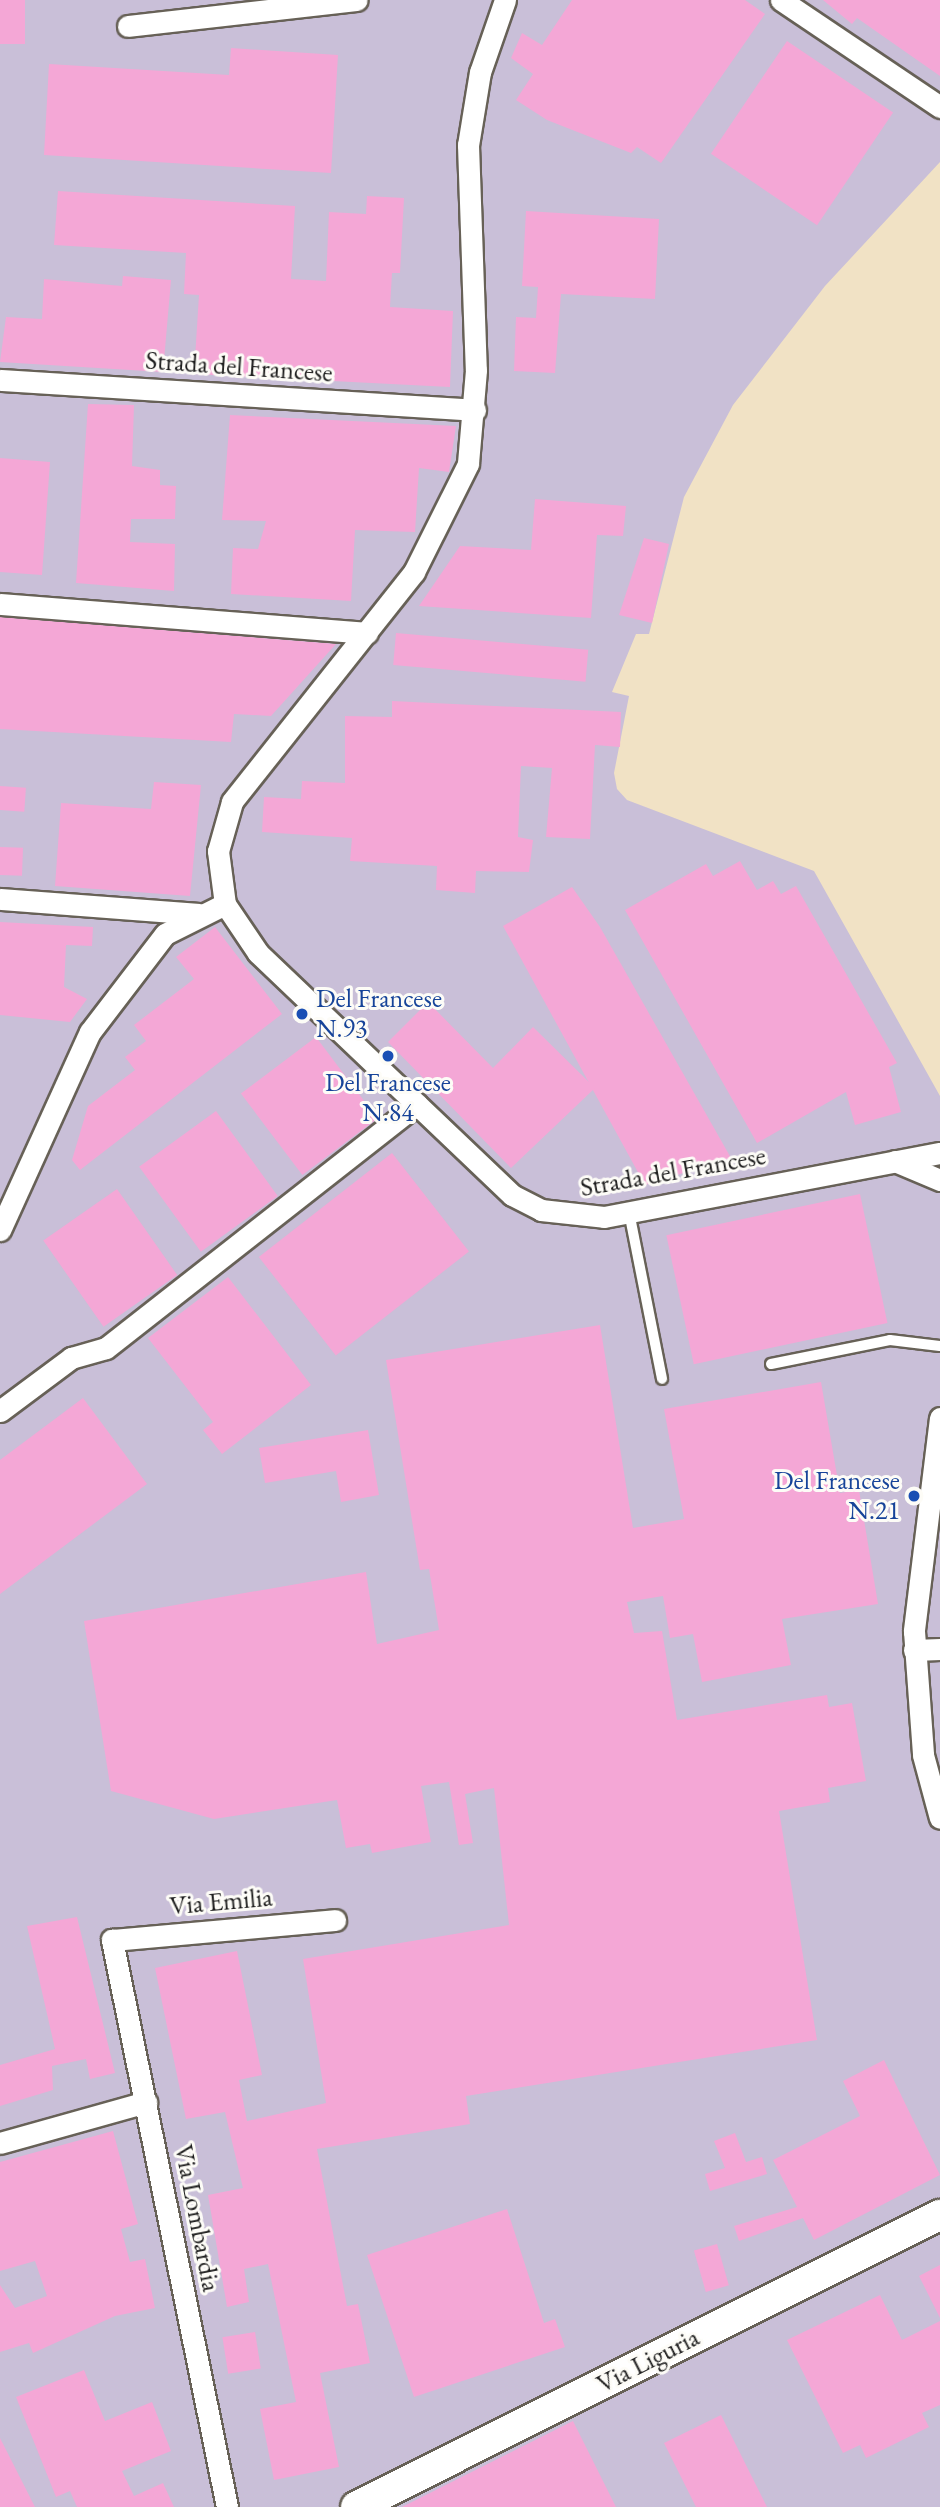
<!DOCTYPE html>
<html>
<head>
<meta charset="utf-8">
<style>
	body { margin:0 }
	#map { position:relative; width:940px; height:2507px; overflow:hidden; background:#f1e2c5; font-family:"EB Garamond",serif }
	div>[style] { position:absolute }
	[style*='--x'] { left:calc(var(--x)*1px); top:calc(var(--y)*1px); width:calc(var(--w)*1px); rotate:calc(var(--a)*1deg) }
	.industrial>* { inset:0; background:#c9bfd8 }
	.building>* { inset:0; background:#f4a7d6; transform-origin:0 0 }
	.roads { filter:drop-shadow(2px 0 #676157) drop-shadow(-2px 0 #676157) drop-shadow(0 2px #676157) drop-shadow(0 -2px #676157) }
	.lane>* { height:10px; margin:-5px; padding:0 5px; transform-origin:5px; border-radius:5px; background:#fff }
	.street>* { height:21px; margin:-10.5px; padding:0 10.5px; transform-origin:10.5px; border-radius:10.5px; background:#fff }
	.secondary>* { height:30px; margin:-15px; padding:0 15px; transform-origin:15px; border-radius:15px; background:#fff }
	.dots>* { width:19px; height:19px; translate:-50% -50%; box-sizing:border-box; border:4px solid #fdfcf7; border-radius:50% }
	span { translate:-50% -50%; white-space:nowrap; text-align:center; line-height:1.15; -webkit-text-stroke:6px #fdfcf7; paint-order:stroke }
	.street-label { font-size:26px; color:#1c1c1c }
	.transit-label { font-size:26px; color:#164399 }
	.left { translate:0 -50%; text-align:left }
	.right { translate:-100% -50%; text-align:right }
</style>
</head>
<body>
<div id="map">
	<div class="industrial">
		<div style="clip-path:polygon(0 0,940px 0,940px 162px,825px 286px,733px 405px,684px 497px,649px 634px,636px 634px,612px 692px,629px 696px,614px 773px,617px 789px,627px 800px,814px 871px,940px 1096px,940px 2507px,0 2507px)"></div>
	</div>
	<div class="building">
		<div style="left:0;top:0;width:25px;height:44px"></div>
		<div style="clip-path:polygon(572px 0,745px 0,765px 14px,661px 163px,637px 147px,631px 153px,547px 120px,516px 100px,533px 74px,511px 58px,522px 33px,542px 45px)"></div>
		<div style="clip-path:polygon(823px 0,940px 0,940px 76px,857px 18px,852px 24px)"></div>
		<div style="left:787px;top:41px;width:128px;height:136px;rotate:34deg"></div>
		<div style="clip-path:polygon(231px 48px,338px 55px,331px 173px,44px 155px,49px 64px,229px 75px)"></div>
		<div style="clip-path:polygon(58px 191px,295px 206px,291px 279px,326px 281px,329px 212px,366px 214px,367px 196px,404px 198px,400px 273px,392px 273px,390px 307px,453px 311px,450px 387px,194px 374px,199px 295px,184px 294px,186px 253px,54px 245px)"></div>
		<div style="clip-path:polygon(526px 211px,659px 219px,655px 299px,561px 294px,555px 373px,514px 371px,516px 317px,536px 318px,538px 287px,522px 286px)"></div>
		<div style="clip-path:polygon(123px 276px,171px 280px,163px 372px,0 362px,6px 317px,42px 319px,44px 279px,122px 286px)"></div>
		<div style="clip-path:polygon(88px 404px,134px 405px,132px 466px,160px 470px,160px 485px,176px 486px,175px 519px,131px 519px,130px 542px,175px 544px,174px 591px,76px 583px)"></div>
		<div style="clip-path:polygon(230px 415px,456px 426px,449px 472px,419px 468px,415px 532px,355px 530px,351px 601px,231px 594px,233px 548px,258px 549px,266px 521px,222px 520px)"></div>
		<div style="clip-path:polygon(0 458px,50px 462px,42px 575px,0 572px)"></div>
		<div style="clip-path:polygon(535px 499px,626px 506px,623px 536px,597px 535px,591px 618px,419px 606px,460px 546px,531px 550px)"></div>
		<div style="clip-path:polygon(644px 538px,669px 544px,652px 623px,619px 615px)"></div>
		<div style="clip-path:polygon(0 617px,336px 644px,271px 716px,234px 714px,231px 742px,0 729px)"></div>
		<div style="left:396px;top:633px;width:193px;height:32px;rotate:5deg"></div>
		<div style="clip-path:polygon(392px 701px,621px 712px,620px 747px,595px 745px,590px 839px,546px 837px,552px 768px,521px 766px,518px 837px,533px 840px,529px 872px,476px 871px,475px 893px,436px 890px,437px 866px,350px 861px,352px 838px,262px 832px,264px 797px,301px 799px,302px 781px,345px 783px,345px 716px,392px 717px)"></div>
		<div style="clip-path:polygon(154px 782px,201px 785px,190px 896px,55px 886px,61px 803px,151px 809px)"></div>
		<div style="left:0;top:786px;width:26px;height:24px;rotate:4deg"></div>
		<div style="left:0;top:847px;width:23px;height:28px;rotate:2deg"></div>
		<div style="clip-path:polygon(740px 861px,757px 890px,773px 881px,781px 894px,796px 886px,897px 1063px,889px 1067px,901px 1112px,855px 1125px,846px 1092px,757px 1143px,625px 910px,706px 864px,713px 876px)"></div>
		<div style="clip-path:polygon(572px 887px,600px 927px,731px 1158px,645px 1185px,503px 926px)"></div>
		<div style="clip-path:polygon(0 922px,93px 927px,92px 946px,66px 945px,64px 987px,87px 999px,70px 1022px,0 1015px)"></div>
		<div style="clip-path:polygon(215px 927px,282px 1014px,80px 1170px,72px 1160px,88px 1106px,135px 1070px,125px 1057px,146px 1041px,134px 1025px,194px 979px,176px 957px)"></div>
		<div style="clip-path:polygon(428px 1002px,493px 1068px,533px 1027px,595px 1088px,511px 1168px,388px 1042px)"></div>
		<div style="left:316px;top:1037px;width:102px;height:94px;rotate:53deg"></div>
		<div style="left:216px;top:1111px;width:105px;height:95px;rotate:54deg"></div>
		<div style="left:392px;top:1153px;width:125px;height:169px;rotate:52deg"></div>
		<div style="left:117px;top:1189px;width:105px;height:90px;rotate:55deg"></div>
		<div style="left:860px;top:1194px;width:132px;height:198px;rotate:78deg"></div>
		<div style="clip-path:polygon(228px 1277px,311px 1385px,222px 1454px,203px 1430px,213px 1422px,148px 1338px)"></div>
		<div style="clip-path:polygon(600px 1325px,633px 1528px,684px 1519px,664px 1409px,821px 1382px,840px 1493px,859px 1490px,878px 1604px,782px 1619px,791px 1665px,702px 1682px,693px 1634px,670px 1638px,663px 1596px,627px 1602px,634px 1633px,662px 1631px,677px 1720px,827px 1695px,829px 1707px,852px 1703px,866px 1781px,828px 1788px,830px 1802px,779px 1811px,817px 2040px,466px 2096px,470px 2124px,317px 2149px,347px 2306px,358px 2304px,370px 2363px,320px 2373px,339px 2467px,274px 2480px,260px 2409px,296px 2402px,268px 2264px,244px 2269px,249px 2302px,227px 2307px,208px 2195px,243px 2188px,225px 2112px,186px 2119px,155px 1968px,237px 1951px,262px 2075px,239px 2080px,247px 2121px,326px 2103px,303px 1959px,509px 1925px,494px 1788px,465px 1794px,473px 1843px,459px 1845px,449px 1782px,421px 1786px,431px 1842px,372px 1853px,370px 1844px,346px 1848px,337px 1800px,214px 1819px,111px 1791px,84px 1621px,366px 1572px,377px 1644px,439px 1630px,429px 1569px,420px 1570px,386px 1360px)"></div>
		<div style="clip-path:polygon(83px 1398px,147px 1484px,0 1594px,0 1460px)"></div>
		<div style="clip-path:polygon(368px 1430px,379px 1495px,341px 1502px,336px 1471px,265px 1483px,259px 1448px)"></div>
		<div style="clip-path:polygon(77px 1917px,115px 2073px,90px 2079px,86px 2059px,52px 2066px,53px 2090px,0 2106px,0 2065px,55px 2049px,27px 1926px)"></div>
		<div style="clip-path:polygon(884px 2060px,940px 2175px,814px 2240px,803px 2218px,739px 2241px,734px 2226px,797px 2207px,773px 2160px,860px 2116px,843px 2081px)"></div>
		<div style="clip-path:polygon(113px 2131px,138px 2224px,121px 2229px,130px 2262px,145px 2259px,155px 2308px,115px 2316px,33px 2353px,29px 2343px,0 2352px,0 2285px,15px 2308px,47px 2296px,35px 2261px,0 2271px,0 2162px)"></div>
		<div style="clip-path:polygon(735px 2133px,746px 2162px,762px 2157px,767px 2174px,710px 2191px,705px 2174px,725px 2168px,714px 2141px)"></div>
		<div style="clip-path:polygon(507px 2209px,544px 2323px,555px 2319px,565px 2347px,414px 2397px,367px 2255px)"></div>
		<div style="left:717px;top:2244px;width:43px;height:24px;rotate:74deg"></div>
		<div style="clip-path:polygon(940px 2265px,940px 2318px,919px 2276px)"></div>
		<div style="clip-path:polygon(880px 2295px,902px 2340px,940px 2321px,940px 2405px,922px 2413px,929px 2427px,866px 2458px,860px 2445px,843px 2453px,787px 2340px)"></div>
		<div style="left:255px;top:2332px;width:37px;height:33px;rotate:81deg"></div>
		<div style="clip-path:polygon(84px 2370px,105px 2421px,152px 2402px,171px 2451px,122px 2471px,134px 2496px,163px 2483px,174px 2507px,77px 2507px,70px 2491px,56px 2497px,16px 2397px)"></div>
		<div style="clip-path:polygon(721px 2415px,767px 2507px,696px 2507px,664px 2443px)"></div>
		<div style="clip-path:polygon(573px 2421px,616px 2507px,402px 2507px)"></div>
		<div style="clip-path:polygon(0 2438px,35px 2507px,0 2507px)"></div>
	</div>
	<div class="roads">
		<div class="lane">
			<div style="--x:629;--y:1212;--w:170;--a:78.8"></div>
			<div style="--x:771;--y:1364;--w:121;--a:-11.4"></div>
			<div style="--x:890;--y:1340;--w:50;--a:6.8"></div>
		</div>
		<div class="street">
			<div style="--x:505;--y:0;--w:76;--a:109.1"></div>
			<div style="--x:480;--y:72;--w:74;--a:99.3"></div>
			<div style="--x:468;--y:145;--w:225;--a:88"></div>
			<div style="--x:476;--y:370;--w:94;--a:94.9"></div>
			<div style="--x:468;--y:464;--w:121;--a:116.6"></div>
			<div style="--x:414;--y:572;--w:293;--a:128.4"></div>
			<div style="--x:232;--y:802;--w:51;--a:105.9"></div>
			<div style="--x:218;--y:851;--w:53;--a:82.5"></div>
			<div style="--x:225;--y:904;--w:59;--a:56"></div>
			<div style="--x:258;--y:953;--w:351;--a:43.6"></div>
			<div style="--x:512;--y:1195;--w:33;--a:27"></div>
			<div style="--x:541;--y:1210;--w:63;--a:6.3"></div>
			<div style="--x:604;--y:1217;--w:342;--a:-10.8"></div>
			<div style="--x:781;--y:0;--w:192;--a:33.9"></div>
			<div style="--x:128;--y:26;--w:230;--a:-6.5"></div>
			<div style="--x:0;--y:380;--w:476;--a:3.6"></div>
			<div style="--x:0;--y:604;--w:368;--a:4.5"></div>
			<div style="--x:0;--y:899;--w:199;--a:4.3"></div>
			<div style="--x:895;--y:1161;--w:49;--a:22.9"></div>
			<div style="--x:0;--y:1230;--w:217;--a:-65.6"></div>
			<div style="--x:90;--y:1032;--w:123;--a:-52.6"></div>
			<div style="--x:165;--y:934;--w:67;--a:-26.6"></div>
			<div style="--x:0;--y:1411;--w:89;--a:-36.7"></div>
			<div style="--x:71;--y:1358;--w:36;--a:-16"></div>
			<div style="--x:106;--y:1348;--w:395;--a:-38.1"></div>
			<div style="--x:940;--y:1418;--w:215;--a:97"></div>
			<div style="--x:914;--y:1631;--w:124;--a:85.8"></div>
			<div style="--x:923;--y:1755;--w:65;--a:74.9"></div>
			<div style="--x:914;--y:1650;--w:26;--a:-2"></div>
			<div style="--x:0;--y:2143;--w:152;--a:-15.7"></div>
			<div style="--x:227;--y:2507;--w:579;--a:-101.47"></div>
			<div style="--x:112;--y:1940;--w:224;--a:-5.1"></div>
		</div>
		<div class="secondary">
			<div style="--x:356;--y:2507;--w:653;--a:-26.57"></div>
		</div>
	</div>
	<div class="dots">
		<div style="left:302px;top:1014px;background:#1a4fb4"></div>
		<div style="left:388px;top:1056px;background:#1a4fb4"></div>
		<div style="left:914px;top:1496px;background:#1a4fb4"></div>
	</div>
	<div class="street-label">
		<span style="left:239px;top:367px;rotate:4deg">Strada del Francese</span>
		<span style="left:673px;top:1172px;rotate:-10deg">Strada del Francese</span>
		<span style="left:221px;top:1902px;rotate:-5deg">Via Emilia</span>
		<span style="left:197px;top:2218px;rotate:79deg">Via Lombardia</span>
		<span style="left:648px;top:2361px;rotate:-27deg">Via Liguria</span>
	</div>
	<div class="transit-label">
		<span class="left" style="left:316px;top:1014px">Del Francese<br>N.93</span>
		<span style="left:388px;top:1098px">Del Francese<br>N.84</span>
		<span class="right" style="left:900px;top:1496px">Del Francese<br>N.21</span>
	</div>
</div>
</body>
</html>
